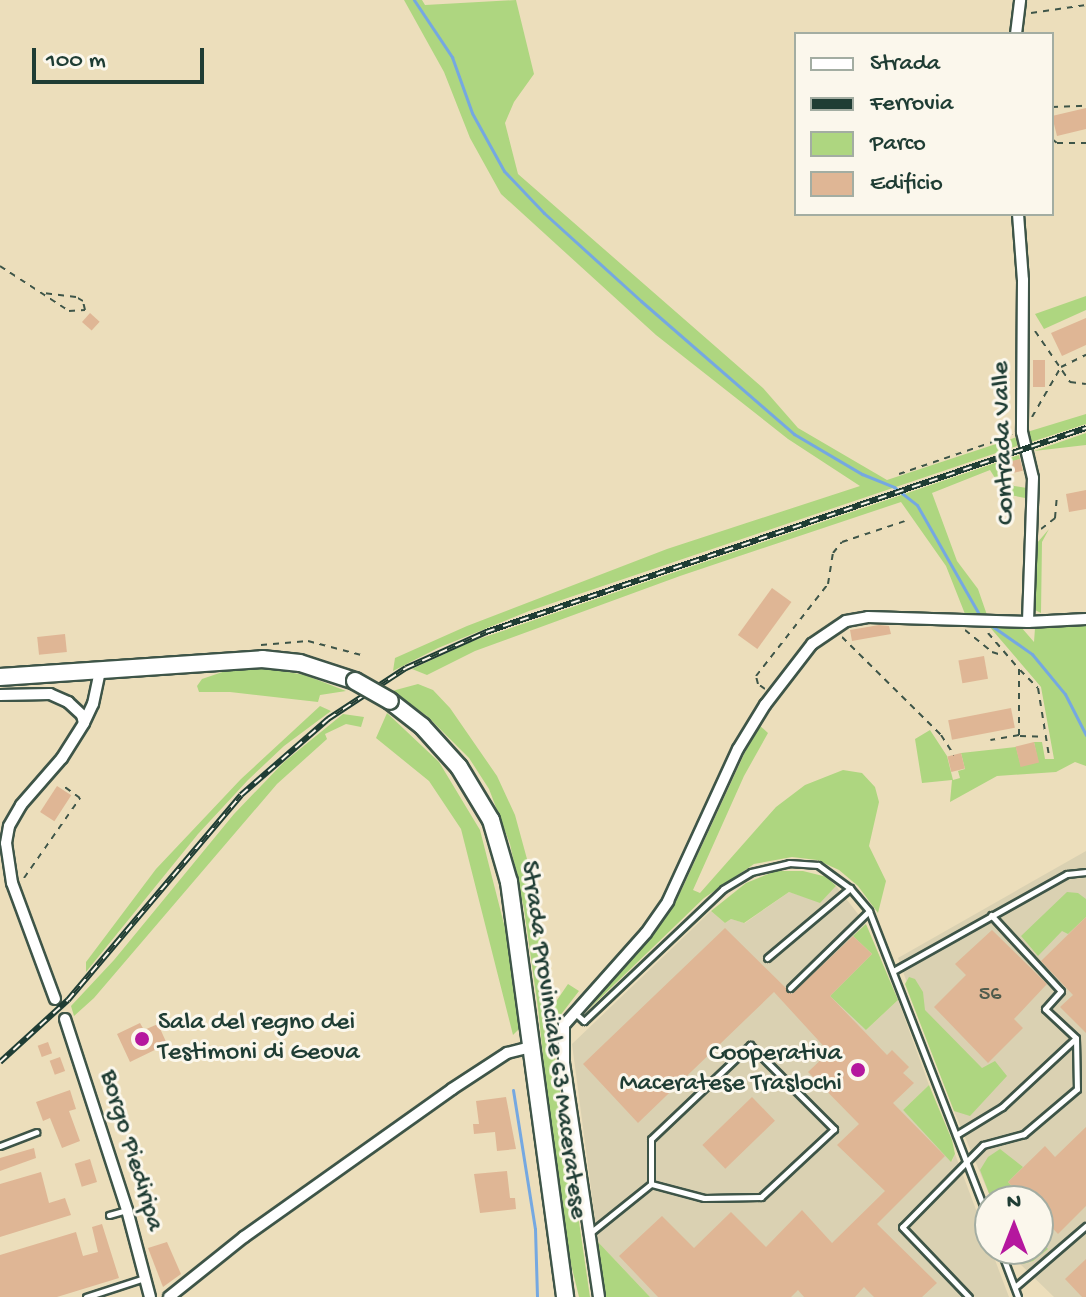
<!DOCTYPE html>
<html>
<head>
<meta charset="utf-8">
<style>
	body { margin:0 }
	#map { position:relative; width:1086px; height:1297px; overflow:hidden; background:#ecdebb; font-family:"Gochi Hand",sans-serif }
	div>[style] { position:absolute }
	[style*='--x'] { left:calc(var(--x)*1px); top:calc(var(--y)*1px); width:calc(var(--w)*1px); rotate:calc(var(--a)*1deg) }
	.built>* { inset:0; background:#dad1b2 }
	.green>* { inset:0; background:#aed680 }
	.stream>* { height:3px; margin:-1.5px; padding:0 1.5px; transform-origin:1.5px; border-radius:1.5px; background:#75a8e1 }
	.building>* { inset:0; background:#dfb695; transform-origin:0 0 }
	.path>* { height:2px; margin-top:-1px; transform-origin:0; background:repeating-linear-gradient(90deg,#3e5548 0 6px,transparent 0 12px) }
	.roads { filter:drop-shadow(2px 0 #3e5548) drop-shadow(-2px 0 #3e5548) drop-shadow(0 2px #3e5548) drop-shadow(0 -2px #3e5548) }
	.lane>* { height:5px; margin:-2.5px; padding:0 2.5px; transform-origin:2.5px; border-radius:2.5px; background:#fff }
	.street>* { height:10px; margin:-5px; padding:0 5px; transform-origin:5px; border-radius:5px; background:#fff }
	.primary>* { height:16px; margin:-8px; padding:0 8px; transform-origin:8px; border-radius:8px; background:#fff }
	.rail>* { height:6px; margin-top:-3px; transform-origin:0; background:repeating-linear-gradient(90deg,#fbf7ec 0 9px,#1f3d34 0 18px); box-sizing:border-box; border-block:2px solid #1f3d34 }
	.bridges { filter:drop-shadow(2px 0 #3e5548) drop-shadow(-2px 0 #3e5548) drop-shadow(0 2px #3e5548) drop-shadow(0 -2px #3e5548) }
	.primary-bridge>* { height:16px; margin:-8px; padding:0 8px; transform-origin:8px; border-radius:8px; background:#fff }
	.dots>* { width:22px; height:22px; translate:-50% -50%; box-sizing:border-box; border:4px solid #fbf7ec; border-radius:50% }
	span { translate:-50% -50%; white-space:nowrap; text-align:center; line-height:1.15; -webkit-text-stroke:6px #fbf7ec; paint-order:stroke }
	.number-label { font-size:22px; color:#4f5b4c }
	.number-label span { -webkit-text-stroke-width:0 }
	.street-label { font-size:26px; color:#1f3d34 }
	.poi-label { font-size:26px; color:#1f3d34 }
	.left { translate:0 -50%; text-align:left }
	.right { translate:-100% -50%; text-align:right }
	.legend { position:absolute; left:794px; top:32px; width:260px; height:184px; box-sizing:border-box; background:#fbf7ec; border:2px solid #a3ada2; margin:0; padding:10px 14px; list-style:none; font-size:24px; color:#1f3d34 }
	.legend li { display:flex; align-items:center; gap:16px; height:40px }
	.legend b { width:40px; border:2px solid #a3ada2 }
	.north { position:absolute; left:974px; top:1185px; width:80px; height:80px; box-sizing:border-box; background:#fbf7ec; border:2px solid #a3ada2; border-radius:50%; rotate:0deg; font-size:22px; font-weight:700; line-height:32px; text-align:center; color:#1f3d34 }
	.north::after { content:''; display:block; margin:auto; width:28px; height:36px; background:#b5179e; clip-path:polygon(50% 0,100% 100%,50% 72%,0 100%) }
	.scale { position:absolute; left:32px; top:48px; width:172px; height:36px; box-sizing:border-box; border:4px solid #1f3d34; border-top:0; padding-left:10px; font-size:24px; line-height:28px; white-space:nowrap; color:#1f3d34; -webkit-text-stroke:6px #fbf7ec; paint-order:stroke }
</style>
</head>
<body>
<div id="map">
	<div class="built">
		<div style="clip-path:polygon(1086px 851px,1086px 1297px,1054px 1297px,1015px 1259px,1011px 1249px,1038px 1249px,1038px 1201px,992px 1201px,954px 1111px,898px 958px)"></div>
		<div style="clip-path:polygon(836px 886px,866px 924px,854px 936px,872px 954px,866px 1030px,898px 1000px,929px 1085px,903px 1110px,952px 1161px,955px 1154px,1009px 1297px,650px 1297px,598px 1242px,572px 1044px,711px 911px,725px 923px,731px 919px,745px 923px,789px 892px,820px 902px)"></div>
	</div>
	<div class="green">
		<div style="clip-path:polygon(404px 0,422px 0,425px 5px,516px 0,534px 74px,514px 102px,505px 123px,518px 174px,763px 388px,798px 428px,887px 480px,1017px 437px,1017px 446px,529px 611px,438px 648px,393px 671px,395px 658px,467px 626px,667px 549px,860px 486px,788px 439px,656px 335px,501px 194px,470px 138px,444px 72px)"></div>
		<div style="clip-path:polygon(1086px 296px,1086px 310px,1044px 329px,1035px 314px)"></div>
		<div style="clip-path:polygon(1086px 414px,1086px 424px,1028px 443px,1027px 432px)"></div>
		<div style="clip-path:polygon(1086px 433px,1086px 445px,1034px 451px)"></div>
		<div style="clip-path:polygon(1019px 455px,1020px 459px,998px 466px,1014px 486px,1027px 488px,1025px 498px,1005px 494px,990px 470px,932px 493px,957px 561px,978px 589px,987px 615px,965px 614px,946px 566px,901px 502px,680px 576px,475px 651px,427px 675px,412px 669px,473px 641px)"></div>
		<div style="clip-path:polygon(1049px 529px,1042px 542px,1041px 613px,1035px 610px,1037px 543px)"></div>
		<div style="clip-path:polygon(988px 625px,1021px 627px,1034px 642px,1035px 628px,1086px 625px,1086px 766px,1075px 762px,1056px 772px,997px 776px,950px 802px,952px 780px,922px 783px,915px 739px,930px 730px,947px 756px,953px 780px,960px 778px,958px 771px,965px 769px,961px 753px,1016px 747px,1021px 766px,1038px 762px,1034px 742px,1042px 742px,1045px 759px,1054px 759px,1041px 687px)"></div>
		<div style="clip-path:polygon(253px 666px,305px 675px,346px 691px,320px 695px,318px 702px,230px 692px,199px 692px,197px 686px,202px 679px,237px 667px)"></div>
		<div style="clip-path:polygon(418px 684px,433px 690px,450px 708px,497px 776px,515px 815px,536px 892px,547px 1008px,553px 1006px,568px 984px,579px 991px,556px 1021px,555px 1057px,590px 1297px,579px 1297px,560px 1219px,538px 1008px,524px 909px,510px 844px,489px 789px,469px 758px,427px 716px,392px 691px)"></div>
		<div style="clip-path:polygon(320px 706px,331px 711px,284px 746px,248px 780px,198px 834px,86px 972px,86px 962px,156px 869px,241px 779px)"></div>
		<div style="clip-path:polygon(387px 713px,439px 762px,480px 830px,505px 928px,521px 1027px,513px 1035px,461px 829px,429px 781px,376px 738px)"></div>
		<div style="clip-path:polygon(343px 714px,364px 717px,361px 727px,346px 724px,325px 734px,327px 739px,277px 784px,94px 998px,74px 1016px,71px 1006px,114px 960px,234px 814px,284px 762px)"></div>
		<div style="clip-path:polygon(758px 724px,768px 733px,744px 776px,693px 890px,700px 893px,776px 807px,805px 785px,843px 770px,862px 773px,875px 787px,879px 802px,869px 846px,886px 881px,878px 913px,858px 886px,839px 870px,817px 860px,792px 857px,754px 864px,704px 898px,589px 1009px,655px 931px,682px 889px)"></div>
		<div style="clip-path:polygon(776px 871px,803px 871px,827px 877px,836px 886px,820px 903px,789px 892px,744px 923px,731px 919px,725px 923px,711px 911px,746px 883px)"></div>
		<div style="clip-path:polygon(1067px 892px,1078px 893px,1086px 899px,1086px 917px,1068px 934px,1062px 931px,1038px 956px,1021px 936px)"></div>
		<div style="clip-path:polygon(866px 924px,898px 1000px,866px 1030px,830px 996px,872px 954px,853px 936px)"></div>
		<div style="clip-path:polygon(909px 977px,915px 979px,923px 992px,925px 1010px,982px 1068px,995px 1061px,1007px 1076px,970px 1116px,954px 1111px,905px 984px)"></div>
		<div style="clip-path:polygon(929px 1085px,952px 1140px,955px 1154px,951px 1162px,903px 1110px)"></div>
		<div style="clip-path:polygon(1000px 1149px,1023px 1167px,1008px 1182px,1026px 1201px,992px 1201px,980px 1170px,988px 1157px)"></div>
		<div style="clip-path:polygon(1038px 1238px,1048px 1249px,1033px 1261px,1023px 1264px,1015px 1259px,1011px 1249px,1038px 1249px)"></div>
		<div style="clip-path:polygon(598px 1242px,650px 1297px,605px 1297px)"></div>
	</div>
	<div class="stream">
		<div style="--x:414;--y:0;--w:69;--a:56.3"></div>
		<div style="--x:452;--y:57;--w:59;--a:70.3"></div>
		<div style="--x:472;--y:113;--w:66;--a:61.1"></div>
		<div style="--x:504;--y:171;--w:58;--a:46.4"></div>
		<div style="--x:544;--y:213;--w:131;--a:42.2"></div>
		<div style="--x:641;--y:301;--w:203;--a:41"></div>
		<div style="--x:794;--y:434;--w:79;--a:30.5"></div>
		<div style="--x:862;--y:474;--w:35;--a:22"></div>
		<div style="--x:894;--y:487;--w:29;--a:38"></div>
		<div style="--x:917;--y:505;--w:128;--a:60.4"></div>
		<div style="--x:992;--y:626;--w:49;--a:35"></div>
		<div style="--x:1032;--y:654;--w:52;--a:50.5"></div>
		<div style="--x:1065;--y:694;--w:46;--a:62.9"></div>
		<div style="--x:513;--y:1090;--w:141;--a:81"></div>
		<div style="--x:535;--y:1229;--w:68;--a:88.3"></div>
	</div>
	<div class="building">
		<div style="clip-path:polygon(1086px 108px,1086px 129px,1057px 136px,1052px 116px)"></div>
		<div style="left:90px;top:313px;width:13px;height:12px;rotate:42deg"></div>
		<div style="clip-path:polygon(1086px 318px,1086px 345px,1062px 356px,1051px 333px)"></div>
		<div style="left:1033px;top:360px;width:12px;height:27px"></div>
		<div style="left:1020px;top:459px;width:12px;height:18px;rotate:76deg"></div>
		<div style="clip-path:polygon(1086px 490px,1086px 509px,1069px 512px,1066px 494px)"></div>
		<div style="left:772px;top:588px;width:24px;height:58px;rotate:36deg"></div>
		<div style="clip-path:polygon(879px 625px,889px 626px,891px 634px,852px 641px,850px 630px)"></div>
		<div style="left:65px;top:634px;width:18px;height:28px;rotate:84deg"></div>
		<div style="left:984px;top:656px;width:23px;height:26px;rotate:80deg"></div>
		<div style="left:1011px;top:708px;width:20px;height:64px;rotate:79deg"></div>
		<div style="left:1034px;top:742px;width:21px;height:19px;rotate:76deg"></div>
		<div style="left:961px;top:753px;width:16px;height:14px;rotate:76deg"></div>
		<div style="left:57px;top:786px;width:17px;height:31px;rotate:33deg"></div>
		<div style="clip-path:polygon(1086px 917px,1086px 1033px,1060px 1007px,1073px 995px,1041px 961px)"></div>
		<div style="clip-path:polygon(725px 928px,792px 994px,853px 936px,872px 954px,830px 996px,887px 1055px,892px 1050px,909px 1067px,903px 1073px,914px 1083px,893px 1103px,945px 1156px,877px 1224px,937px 1283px,922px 1297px,874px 1297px,864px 1287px,855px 1297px,804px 1297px,798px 1290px,791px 1297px,658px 1297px,619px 1256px,662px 1216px,694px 1248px,731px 1212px,766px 1247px,802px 1210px,832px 1243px,885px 1191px,837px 1145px,859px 1124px,808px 1072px,829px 1052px,774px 992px,638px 1123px,583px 1064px)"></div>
		<div style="clip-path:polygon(992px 930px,1047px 984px,1014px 1019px,1023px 1028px,988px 1063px,934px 1007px,966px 975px,955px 964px)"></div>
		<div style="clip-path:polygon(140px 1023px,144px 1030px,158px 1024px,167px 1044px,130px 1062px,117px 1034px)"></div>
		<div style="left:48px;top:1042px;width:12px;height:11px;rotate:70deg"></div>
		<div style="left:60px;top:1057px;width:15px;height:11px;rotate:70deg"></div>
		<div style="clip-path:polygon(70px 1090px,76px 1109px,69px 1111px,80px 1141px,62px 1148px,50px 1118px,43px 1121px,36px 1102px)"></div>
		<div style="clip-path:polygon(506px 1097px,516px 1149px,497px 1151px,495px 1132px,474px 1134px,473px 1124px,479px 1124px,476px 1101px)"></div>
		<div style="left:752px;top:1097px;width:33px;height:69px;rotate:46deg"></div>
		<div style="clip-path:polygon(1086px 1127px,1086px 1206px,1058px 1234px,1038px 1213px,1038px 1201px,1026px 1201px,1008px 1182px,1045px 1146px,1055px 1157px)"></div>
		<div style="clip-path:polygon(34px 1148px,36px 1158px,0 1171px,0 1158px)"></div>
		<div style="left:90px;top:1159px;width:24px;height:16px;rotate:73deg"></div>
		<div style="clip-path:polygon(507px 1171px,510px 1198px,515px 1198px,516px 1209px,480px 1213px,474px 1174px)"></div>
		<div style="clip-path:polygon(41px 1172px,49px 1203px,65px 1198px,71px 1215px,0 1237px,0 1184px)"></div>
		<div style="clip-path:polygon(102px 1224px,119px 1278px,57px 1297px,0 1297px,0 1255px,76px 1232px,83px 1256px,98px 1252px,92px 1227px)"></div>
		<div style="clip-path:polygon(167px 1242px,181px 1274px,163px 1287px,148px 1248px)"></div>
		<div style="clip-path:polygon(1086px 1259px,1086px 1297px,1082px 1297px,1065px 1279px)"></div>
	</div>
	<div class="path">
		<div style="--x:1031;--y:13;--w:56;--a:-8.3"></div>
		<div style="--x:1052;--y:107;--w:34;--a:-2"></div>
		<div style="--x:1052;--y:139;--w:6;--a:39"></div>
		<div style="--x:1057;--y:143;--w:29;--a:0"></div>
		<div style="--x:0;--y:266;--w:82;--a:33.1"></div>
		<div style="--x:69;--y:311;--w:16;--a:-4"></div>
		<div style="--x:85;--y:310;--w:9;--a:-103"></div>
		<div style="--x:83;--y:301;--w:8;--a:-150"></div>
		<div style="--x:76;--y:297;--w:33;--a:-173"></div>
		<div style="--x:1035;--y:331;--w:62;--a:55.5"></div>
		<div style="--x:1070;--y:382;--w:16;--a:7"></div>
		<div style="--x:1032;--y:417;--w:58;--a:-59.9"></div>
		<div style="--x:1061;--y:367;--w:28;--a:-26"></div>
		<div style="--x:899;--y:474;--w:120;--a:-18.9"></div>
		<div style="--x:1041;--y:529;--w:18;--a:-38"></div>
		<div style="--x:1055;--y:518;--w:21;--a:-85"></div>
		<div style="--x:965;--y:630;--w:35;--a:39"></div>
		<div style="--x:992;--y:652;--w:10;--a:17"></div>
		<div style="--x:988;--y:633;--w:48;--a:49.3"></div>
		<div style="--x:1019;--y:669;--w:66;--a:90"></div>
		<div style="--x:1019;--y:735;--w:29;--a:170"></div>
		<div style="--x:842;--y:637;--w:139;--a:44.7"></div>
		<div style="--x:941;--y:735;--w:24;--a:57"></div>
		<div style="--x:261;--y:645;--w:47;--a:-4.9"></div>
		<div style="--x:308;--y:641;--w:55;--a:14.8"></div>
		<div style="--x:1020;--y:670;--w:25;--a:45"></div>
		<div style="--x:1038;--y:688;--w:69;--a:80.8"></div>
		<div style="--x:765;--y:689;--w:9;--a:-144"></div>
		<div style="--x:758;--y:684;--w:8;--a:-104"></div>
		<div style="--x:756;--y:676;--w:117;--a:-52"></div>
		<div style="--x:828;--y:584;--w:31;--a:-81"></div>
		<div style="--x:833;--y:553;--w:14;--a:-51"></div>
		<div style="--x:842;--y:542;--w:66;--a:-18.4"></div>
		<div style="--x:1020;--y:736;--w:24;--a:2"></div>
		<div style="--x:24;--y:878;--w:98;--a:-55"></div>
		<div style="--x:80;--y:798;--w:22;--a:-144"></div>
	</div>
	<div class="roads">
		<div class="lane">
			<div style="--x:991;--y:915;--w:103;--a:47.4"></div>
			<div style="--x:1061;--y:991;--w:24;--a:132"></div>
			<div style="--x:1045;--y:1009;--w:42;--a:43.1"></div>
			<div style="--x:767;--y:958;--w:109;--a:-40.1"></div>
			<div style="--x:895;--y:970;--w:197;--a:-29.2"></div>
			<div style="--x:1067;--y:874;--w:19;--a:-6"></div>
			<div style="--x:790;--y:988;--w:110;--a:-44.3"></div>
			<div style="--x:575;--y:1013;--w:12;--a:42"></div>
			<div style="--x:584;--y:1021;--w:192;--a:-43.5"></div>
			<div style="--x:723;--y:889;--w:33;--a:-31"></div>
			<div style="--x:751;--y:872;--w:39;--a:-13"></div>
			<div style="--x:789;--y:863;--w:29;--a:4"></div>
			<div style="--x:818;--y:865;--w:39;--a:36"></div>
			<div style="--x:850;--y:888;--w:30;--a:50"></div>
			<div style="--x:869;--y:911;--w:335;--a:68.8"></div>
			<div style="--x:956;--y:1135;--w:54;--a:-31.3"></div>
			<div style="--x:1002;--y:1107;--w:101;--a:-43"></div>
			<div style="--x:1076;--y:1038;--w:51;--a:88.9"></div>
			<div style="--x:1077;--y:1089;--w:70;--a:139.7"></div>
			<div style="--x:1024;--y:1134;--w:42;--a:165"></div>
			<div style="--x:983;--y:1145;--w:115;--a:134.6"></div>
			<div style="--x:902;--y:1227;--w:97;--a:46.3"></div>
			<div style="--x:0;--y:1146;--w:39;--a:-21"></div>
			<div style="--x:109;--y:1215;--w:18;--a:-16"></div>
			<div style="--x:590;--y:1233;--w:78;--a:-38.8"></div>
			<div style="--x:651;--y:1184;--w:45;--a:-90"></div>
			<div style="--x:651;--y:1139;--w:137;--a:-43.5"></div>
			<div style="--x:750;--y:1045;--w:119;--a:45"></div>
			<div style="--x:834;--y:1129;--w:100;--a:137"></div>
			<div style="--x:761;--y:1197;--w:57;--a:179"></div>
			<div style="--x:704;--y:1198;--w:55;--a:-165.2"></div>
			<div style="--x:1000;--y:1249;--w:51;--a:69.4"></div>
			<div style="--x:1015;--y:1287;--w:94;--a:-40.7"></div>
			<div style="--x:86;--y:1297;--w:61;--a:-18.1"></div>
		</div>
		<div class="street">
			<div style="--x:1016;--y:34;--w:34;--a:-83"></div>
			<div style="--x:1018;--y:214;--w:66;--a:85.7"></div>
			<div style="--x:1023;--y:280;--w:152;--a:90.4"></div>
			<div style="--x:1022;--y:432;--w:47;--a:76.6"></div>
			<div style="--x:1033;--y:478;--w:144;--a:92"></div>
			<div style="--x:0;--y:695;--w:50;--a:-1.1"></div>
			<div style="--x:50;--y:694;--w:20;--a:24"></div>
			<div style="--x:68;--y:702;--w:19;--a:43"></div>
			<div style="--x:82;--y:715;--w:8;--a:76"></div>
			<div style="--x:55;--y:999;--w:124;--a:-110.3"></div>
			<div style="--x:12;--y:883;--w:40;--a:-98.5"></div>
			<div style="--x:6;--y:843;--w:17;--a:-80"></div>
			<div style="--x:9;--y:826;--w:24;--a:-60"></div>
			<div style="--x:21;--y:805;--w:62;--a:-48.9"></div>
			<div style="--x:62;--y:758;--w:41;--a:-57.8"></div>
			<div style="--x:84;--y:723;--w:21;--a:-65"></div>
			<div style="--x:93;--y:704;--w:35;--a:-78"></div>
			<div style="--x:65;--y:1019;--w:201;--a:72"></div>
			<div style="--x:127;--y:1210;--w:90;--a:75.2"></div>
			<div style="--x:169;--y:1297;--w:96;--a:-38.7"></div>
			<div style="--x:244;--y:1237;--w:255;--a:-35.4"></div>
			<div style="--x:452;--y:1089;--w:66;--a:-33.2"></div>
			<div style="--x:507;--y:1053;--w:25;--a:-14"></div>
			<div style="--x:599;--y:1297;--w:238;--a:-98.5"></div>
			<div style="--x:564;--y:1062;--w:37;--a:-90"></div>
			<div style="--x:564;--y:1025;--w:123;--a:-48.3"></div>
			<div style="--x:646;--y:933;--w:39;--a:-55"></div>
			<div style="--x:668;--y:901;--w:167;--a:-65.3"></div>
			<div style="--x:738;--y:749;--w:52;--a:-58.5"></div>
			<div style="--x:765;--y:705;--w:77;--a:-52.4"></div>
			<div style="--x:812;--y:644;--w:41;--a:-34.1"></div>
			<div style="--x:846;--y:621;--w:22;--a:-10"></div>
			<div style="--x:868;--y:617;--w:160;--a:1.8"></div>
			<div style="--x:1028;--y:622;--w:58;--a:-3"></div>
		</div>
		<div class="primary">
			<div style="--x:0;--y:677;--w:263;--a:-3.9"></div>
			<div style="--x:262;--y:659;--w:38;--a:6"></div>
			<div style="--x:300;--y:663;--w:58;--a:18.1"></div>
			<div style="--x:390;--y:701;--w:41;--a:38"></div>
			<div style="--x:422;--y:726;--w:55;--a:47.9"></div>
			<div style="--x:459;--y:767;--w:62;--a:58.9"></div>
			<div style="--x:491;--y:820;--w:65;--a:73.8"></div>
			<div style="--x:509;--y:882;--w:419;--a:82.3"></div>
		</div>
	</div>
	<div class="rail">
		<div style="--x:0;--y:1062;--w:92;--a:-42.4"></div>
		<div style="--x:68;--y:1000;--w:268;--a:-49.8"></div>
		<div style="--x:241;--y:795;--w:116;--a:-41.1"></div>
		<div style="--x:328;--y:719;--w:93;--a:-33.2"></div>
		<div style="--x:406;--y:668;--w:88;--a:-24.2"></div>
		<div style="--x:486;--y:632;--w:634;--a:-18.78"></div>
	</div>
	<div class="bridges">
		<div class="primary-bridge">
			<div style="--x:355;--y:681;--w:40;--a:29.7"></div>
		</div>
	</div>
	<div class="dots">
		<div style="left:142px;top:1039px;background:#b5179e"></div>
		<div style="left:858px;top:1070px;background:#b5179e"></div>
	</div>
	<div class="number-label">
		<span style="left:990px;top:996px">56</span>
	</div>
	<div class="street-label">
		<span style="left:1005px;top:443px;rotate:-92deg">Contrada Valle</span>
		<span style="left:552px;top:1040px;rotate:82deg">Strada Provinciale 63 Maceratese</span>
		<span style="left:130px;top:1151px;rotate:73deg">Borgo Piediripa</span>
	</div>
	<div class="poi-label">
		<span class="left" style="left:158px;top:1039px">Sala del regno dei<br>Testimoni di Geova</span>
		<span class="right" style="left:842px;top:1070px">Cooperativa<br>Maceratese Traslochi</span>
	</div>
	<ul class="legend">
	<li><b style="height:10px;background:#fff"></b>Strada</li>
	<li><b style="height:10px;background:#1f3d34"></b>Ferrovia</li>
	<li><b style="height:22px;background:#aed680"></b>Parco</li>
	<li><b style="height:22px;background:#dfb695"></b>Edificio</li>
	</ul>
	<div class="north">N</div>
	<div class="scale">100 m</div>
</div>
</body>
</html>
